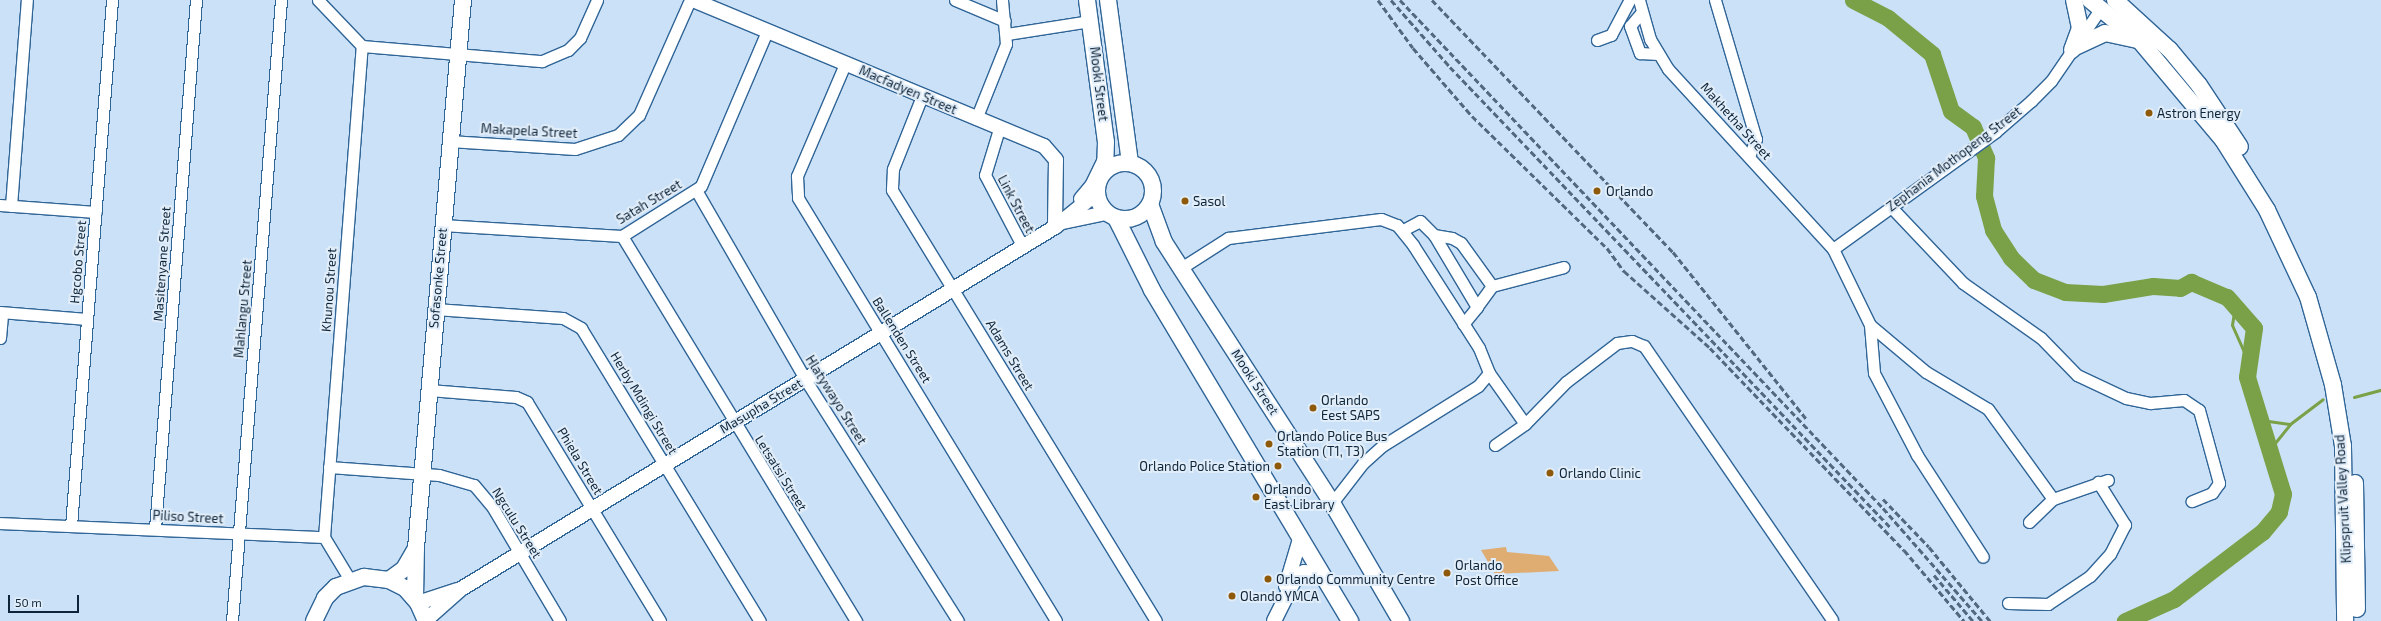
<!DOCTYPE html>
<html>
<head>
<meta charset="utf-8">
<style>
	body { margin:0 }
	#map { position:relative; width:2381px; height:621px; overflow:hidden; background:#cbe1f7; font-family:"Exo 2",sans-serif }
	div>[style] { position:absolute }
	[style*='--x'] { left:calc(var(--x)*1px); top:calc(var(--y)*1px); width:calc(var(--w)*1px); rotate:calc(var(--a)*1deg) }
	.green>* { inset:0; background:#dfac72 }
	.stream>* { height:3px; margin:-1.5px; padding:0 1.5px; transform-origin:1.5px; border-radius:1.5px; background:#7aa147 }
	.river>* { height:17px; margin:-8.5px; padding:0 8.5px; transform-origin:8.5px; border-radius:8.5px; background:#7aa147 }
	.roads { filter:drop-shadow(1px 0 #306597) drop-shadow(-1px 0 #306597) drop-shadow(0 1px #306597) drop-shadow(0 -1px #306597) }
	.minor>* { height:11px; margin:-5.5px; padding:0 5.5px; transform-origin:5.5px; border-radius:5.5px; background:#fff }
	.tertiary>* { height:14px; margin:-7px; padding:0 7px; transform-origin:7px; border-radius:7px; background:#fff }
	.secondary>* { height:16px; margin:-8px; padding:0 8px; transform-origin:8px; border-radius:8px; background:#fff }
	.secondary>.ring { margin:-8px; padding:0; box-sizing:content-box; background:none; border:16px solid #fff; border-radius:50% }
	.rail>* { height:3px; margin-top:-1.5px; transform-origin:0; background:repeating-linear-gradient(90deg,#52687d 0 6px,transparent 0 9px) }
	.dots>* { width:11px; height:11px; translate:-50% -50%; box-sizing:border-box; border:2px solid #e1edf8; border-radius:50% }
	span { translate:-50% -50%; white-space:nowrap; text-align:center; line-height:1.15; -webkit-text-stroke:4px #e1edf8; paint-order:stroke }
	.street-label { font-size:13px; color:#0e2439 }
	.poi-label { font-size:13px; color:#0e2439 }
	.left { translate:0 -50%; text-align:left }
	.right { translate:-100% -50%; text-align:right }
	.scale { position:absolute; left:8px; top:595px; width:71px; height:18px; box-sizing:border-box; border:2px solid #0e2439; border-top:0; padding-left:5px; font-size:12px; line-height:14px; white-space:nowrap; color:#0e2439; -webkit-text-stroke:3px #e1edf8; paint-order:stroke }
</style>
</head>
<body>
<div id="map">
	<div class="green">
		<div style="clip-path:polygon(1506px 547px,1507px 552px,1549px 556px,1559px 571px,1495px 574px,1481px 550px)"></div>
	</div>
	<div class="stream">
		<div style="--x:2235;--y:306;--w:19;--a:99"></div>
		<div style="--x:2232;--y:325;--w:42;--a:65.9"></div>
		<div style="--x:2354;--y:397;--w:28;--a:-15"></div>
		<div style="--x:2261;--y:420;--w:29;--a:8"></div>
		<div style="--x:2270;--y:449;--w:32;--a:-51"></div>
		<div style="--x:2290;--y:424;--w:41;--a:-37.1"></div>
	</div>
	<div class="river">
		<div style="--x:1853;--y:0;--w:39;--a:27"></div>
		<div style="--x:1888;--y:18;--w:57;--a:39.3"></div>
		<div style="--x:1932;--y:54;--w:60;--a:71.6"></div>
		<div style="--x:1951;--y:111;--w:27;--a:36"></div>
		<div style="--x:1973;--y:127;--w:34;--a:67"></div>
		<div style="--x:1986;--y:158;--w:38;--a:93"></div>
		<div style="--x:1984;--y:196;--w:35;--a:75"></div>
		<div style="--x:1993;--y:230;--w:33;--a:57"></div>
		<div style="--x:2011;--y:258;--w:32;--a:44"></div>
		<div style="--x:2034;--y:280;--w:33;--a:21"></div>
		<div style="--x:2065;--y:292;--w:38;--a:3"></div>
		<div style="--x:2103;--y:294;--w:51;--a:-9.1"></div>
		<div style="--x:2153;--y:286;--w:27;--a:4"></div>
		<div style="--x:2180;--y:288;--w:13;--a:-29"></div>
		<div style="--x:2191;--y:282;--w:39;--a:23"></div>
		<div style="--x:2227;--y:297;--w:41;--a:48.9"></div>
		<div style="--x:2254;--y:328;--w:49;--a:98.1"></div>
		<div style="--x:2247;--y:377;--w:122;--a:72.9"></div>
		<div style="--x:2283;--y:494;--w:18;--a:103"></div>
		<div style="--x:2279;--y:512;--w:26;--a:130"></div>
		<div style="--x:2262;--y:532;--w:111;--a:142.7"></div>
		<div style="--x:2174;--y:599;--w:54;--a:155.8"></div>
	</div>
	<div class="roads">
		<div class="minor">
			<div style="--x:318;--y:0;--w:64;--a:46.3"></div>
			<div style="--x:362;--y:46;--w:181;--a:4.8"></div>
			<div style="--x:542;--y:61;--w:28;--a:-23"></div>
			<div style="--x:568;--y:50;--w:17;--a:-45"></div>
			<div style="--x:580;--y:38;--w:42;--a:-65.9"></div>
			<div style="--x:955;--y:0;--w:54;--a:22.8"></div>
			<div style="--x:1639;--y:0;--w:41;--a:74.2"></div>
			<div style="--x:1650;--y:39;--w:35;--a:59"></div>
			<div style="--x:1668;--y:69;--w:244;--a:47.5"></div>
			<div style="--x:1833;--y:249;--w:85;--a:64"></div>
			<div style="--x:1870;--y:325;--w:48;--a:85.2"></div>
			<div style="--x:1874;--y:373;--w:93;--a:62.3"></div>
			<div style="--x:1917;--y:455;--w:121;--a:57.1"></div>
			<div style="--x:1715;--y:0;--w:145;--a:73.6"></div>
			<div style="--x:1756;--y:139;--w:18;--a:112"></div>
			<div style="--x:1641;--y:13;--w:17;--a:130"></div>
			<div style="--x:1630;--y:26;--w:29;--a:70"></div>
			<div style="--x:1640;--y:53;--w:18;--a:3"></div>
			<div style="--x:1007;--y:34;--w:84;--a:-8.9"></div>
			<div style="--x:1597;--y:40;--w:15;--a:-20"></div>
			<div style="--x:1611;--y:35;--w:40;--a:-62"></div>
			<div style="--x:845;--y:64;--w:122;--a:113.2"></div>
			<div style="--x:797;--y:176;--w:22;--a:87"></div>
			<div style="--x:798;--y:198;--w:495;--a:58.6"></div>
			<div style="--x:922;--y:96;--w:79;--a:111.7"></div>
			<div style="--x:893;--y:169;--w:21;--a:93"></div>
			<div style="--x:892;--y:190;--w:505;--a:58.51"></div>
			<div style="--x:976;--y:119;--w:81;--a:-68.2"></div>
			<div style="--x:1006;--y:44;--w:44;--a:-95.2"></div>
			<div style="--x:999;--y:129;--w:48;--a:106.9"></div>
			<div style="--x:985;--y:175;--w:81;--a:62.2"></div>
			<div style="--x:449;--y:141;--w:126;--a:3.6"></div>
			<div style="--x:575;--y:149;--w:45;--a:-18"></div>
			<div style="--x:618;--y:135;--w:29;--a:-44"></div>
			<div style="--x:639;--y:115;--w:126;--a:-66.1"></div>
			<div style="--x:696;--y:190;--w:218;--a:60"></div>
			<div style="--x:805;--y:379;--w:286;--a:57.7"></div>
			<div style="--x:0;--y:205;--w:96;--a:4.2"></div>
			<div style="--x:11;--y:206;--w:207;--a:-85.6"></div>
			<div style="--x:1891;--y:207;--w:105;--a:46.5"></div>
			<div style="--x:1963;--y:283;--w:95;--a:35.2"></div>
			<div style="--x:2041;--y:338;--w:52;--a:45.8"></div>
			<div style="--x:2077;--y:375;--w:54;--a:25.1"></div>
			<div style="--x:2126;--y:398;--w:25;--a:12"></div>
			<div style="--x:2150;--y:403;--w:34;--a:-5"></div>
			<div style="--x:2184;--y:400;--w:18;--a:34"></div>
			<div style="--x:2199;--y:410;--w:76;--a:74.7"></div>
			<div style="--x:2219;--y:483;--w:12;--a:125"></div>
			<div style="--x:2212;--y:493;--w:22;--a:158"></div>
			<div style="--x:442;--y:225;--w:180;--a:3.5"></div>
			<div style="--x:622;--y:236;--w:93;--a:-32.3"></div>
			<div style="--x:701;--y:186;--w:168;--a:-66.9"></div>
			<div style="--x:1403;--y:230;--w:19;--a:-28"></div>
			<div style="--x:1420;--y:221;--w:20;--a:45"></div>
			<div style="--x:1434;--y:235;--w:84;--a:59.2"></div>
			<div style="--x:1477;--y:307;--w:22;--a:129"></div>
			<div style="--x:1434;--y:235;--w:18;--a:9"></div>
			<div style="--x:1452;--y:238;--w:10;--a:29"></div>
			<div style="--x:1461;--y:243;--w:53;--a:54.2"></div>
			<div style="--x:1492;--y:286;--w:26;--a:126"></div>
			<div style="--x:622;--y:236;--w:451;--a:58.7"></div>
			<div style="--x:1833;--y:249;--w:200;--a:-35.8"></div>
			<div style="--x:1995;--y:132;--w:48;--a:-40.7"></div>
			<div style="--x:2031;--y:101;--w:28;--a:-45"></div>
			<div style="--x:2051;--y:81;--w:88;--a:-55.6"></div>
			<div style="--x:1181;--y:268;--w:56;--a:-32.6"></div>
			<div style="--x:1228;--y:238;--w:154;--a:-7.1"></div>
			<div style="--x:1381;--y:219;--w:17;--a:21"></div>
			<div style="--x:1397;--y:225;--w:26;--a:51"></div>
			<div style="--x:1413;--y:245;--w:122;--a:57.3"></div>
			<div style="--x:1479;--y:348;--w:27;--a:68"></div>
			<div style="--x:1489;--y:373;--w:17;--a:130"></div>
			<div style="--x:1478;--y:386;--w:113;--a:148"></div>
			<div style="--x:1382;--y:446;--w:25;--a:138"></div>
			<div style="--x:1363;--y:463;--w:51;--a:127.8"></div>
			<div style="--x:1492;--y:286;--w:74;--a:-14.8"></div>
			<div style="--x:435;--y:309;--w:128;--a:4"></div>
			<div style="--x:563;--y:318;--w:21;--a:29"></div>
			<div style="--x:581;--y:328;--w:343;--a:58.6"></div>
			<div style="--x:0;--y:312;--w:87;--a:4.6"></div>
			<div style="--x:1870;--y:325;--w:73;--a:40"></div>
			<div style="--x:1926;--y:372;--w:72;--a:30.8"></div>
			<div style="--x:1988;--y:409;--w:111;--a:54.2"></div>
			<div style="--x:0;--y:338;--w:25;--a:-85"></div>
			<div style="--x:1489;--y:373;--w:62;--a:54.8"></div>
			<div style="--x:1525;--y:424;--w:59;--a:-45.7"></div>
			<div style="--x:1566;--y:382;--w:64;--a:-37.4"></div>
			<div style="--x:1617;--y:343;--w:15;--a:-8"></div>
			<div style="--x:1632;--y:341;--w:13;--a:23"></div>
			<div style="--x:1644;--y:346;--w:332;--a:55.5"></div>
			<div style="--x:429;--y:390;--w:87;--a:4.6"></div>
			<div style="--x:516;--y:397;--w:12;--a:24"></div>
			<div style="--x:527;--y:402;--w:256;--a:58.7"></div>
			<div style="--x:1495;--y:445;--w:37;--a:-35"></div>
			<div style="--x:329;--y:467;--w:110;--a:4.2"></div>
			<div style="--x:439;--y:475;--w:36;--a:16"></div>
			<div style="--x:474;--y:485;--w:30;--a:50"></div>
			<div style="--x:493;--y:508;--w:131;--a:59.3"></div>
			<div style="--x:2029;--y:522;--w:33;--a:-44"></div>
			<div style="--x:2053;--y:499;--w:58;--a:-19.1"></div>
			<div style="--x:0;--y:523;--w:324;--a:2.5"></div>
			<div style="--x:71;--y:526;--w:528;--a:-85.54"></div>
			<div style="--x:155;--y:529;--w:531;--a:-85.57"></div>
			<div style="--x:324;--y:537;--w:492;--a:-85.6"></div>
			<div style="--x:324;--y:537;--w:50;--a:58.8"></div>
			<div style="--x:2008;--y:603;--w:40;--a:1.4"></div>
			<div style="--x:2048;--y:604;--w:50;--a:-33.7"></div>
			<div style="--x:2090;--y:576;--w:30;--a:-48"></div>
			<div style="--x:2110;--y:554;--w:33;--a:-63"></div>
			<div style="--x:2125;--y:525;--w:51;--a:-122.1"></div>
			<div style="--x:232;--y:621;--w:623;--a:-85.49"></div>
		</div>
		<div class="tertiary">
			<div style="--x:693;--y:0;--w:380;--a:22.6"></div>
			<div style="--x:1044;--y:146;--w:18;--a:49"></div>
			<div style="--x:1056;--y:160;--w:67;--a:90.9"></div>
			<div style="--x:1081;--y:199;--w:17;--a:-50"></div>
			<div style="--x:1092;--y:186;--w:32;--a:-64"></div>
			<div style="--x:1063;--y:222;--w:44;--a:-11.8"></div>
			<div style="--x:1286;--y:586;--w:49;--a:-73.4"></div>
			<div style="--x:418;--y:603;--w:41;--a:-18.4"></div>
			<div style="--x:426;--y:620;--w:47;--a:-41.5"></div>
			<div style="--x:461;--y:589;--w:696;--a:-31.36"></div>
			<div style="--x:1055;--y:227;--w:54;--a:-39"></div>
			<div style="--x:1274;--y:621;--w:49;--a:-63.4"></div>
			<div style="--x:1296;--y:577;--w:9;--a:-32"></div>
			<div style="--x:1304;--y:572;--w:16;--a:4"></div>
		</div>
		<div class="secondary">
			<div style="--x:1087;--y:0;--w:143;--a:82.4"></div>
			<div style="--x:1106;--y:142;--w:27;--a:92"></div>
			<div style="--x:1108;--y:0;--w:164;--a:82.3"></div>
			<div style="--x:2090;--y:0;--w:65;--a:39.4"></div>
			<div style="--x:2140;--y:41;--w:129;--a:50"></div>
			<div style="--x:2223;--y:140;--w:83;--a:57.8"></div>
			<div style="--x:2267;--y:210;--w:96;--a:64.8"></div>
			<div style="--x:2308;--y:297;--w:91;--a:74.1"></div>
			<div style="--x:2333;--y:385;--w:62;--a:80.7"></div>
			<div style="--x:2343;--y:446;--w:175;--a:89.3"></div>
			<div style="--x:2115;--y:0;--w:74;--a:42.3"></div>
			<div style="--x:2170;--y:50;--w:45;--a:50.4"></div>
			<div style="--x:2199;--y:85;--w:74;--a:56.5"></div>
			<div style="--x:2073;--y:48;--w:35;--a:-25"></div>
			<div style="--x:2105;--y:33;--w:33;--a:12"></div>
			<div style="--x:2072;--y:50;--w:23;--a:-70"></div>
			<div style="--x:2080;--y:28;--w:29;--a:-102"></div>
			<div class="ring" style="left:1097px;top:163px;width:40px;height:40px"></div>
			<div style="--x:1150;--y:204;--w:40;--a:69.8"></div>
			<div style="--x:1164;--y:242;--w:310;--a:57.2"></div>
			<div style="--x:1332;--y:503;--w:137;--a:59.7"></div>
			<div style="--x:1116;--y:218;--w:80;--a:63.4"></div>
			<div style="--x:1152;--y:290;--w:386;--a:59.1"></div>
			<div style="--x:2355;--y:483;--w:126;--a:89.1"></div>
			<div style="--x:389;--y:580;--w:19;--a:-36"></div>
			<div style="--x:404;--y:569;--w:22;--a:-60"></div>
			<div style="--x:415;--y:598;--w:50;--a:-88.9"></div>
			<div style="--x:416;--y:548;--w:550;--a:-85.1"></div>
			<div style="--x:314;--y:621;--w:25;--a:-64"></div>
			<div style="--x:325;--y:598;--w:16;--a:-45"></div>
			<div style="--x:336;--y:587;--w:30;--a:-20"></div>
			<div style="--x:364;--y:577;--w:25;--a:7"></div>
			<div style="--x:389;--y:580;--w:18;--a:27"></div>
			<div style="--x:405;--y:588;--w:20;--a:49"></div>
			<div style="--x:418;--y:603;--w:20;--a:66"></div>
		</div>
	</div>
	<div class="rail">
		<div style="--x:1378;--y:0;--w:59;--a:53.9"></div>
		<div style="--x:1413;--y:48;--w:90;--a:49.1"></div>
		<div style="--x:1472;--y:116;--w:189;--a:44.4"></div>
		<div style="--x:1607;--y:248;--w:29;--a:54"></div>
		<div style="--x:1624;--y:271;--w:115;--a:41.8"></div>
		<div style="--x:1710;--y:348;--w:280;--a:46.2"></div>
		<div style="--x:1904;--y:550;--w:93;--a:49.8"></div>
		<div style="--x:1391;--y:0;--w:89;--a:48.6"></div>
		<div style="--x:1450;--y:67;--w:638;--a:46.27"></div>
		<div style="--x:1400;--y:0;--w:701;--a:46.45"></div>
		<div style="--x:1883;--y:508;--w:150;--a:48.8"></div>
		<div style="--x:1432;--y:0;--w:349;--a:46.3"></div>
		<div style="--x:1673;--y:252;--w:216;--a:51.4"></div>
		<div style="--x:1883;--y:499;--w:66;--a:46.2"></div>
		<div style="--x:1929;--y:547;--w:96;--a:50.5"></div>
		<div style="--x:1934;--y:575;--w:60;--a:49.7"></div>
	</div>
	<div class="dots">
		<div style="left:2149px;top:113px;background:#8e5909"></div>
		<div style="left:1597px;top:191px;background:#8e5909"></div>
		<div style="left:1185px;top:201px;background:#8e5909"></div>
		<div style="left:1313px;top:408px;background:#8e5909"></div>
		<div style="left:1269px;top:444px;background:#8e5909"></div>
		<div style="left:1278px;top:466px;background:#8e5909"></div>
		<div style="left:1550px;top:473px;background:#8e5909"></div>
		<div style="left:1256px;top:497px;background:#8e5909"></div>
		<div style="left:1447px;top:573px;background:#8e5909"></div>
		<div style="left:1268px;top:579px;background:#8e5909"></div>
		<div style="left:1232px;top:596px;background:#8e5909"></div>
	</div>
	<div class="street-label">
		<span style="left:1099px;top:84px;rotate:83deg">Mooki Street</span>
		<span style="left:908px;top:90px;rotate:23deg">Macfadyen Street</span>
		<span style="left:1736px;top:121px;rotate:48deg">Makhetha Street</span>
		<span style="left:529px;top:131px;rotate:3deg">Makapela Street</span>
		<span style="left:1954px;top:159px;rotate:-37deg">Zephania Mothopeng Street</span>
		<span style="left:649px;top:202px;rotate:-31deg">Satah Street</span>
		<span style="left:1016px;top:204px;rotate:62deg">Link Street</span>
		<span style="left:78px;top:262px;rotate:-85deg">Hgcobo Street</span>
		<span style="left:162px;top:264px;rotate:-86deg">Masitenyane Street</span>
		<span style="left:438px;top:278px;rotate:-85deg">Sofasonke Street</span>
		<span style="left:329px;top:290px;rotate:-86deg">Khunou Street</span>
		<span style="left:243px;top:309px;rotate:-85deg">Mahlangu Street</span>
		<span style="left:902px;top:340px;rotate:58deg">Ballenden Street</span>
		<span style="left:1010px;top:355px;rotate:59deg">Adams Street</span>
		<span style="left:1255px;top:382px;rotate:57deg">Mooki Street</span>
		<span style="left:836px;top:400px;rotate:58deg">Hlatywayo Street</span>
		<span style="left:644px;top:403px;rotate:59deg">Herby Mdingi Street</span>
		<span style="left:761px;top:406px;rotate:-31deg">Masupha Street</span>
		<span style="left:580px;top:461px;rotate:59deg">Phiela Street</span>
		<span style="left:781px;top:473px;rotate:58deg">Letsatsi Street</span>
		<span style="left:2343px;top:499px;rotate:-93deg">Klipspruit Valley Road</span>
		<span style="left:188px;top:517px;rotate:3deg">Piliso Street</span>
		<span style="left:517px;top:523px;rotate:58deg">Ngculu Street</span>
	</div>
	<div class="poi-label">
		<span class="left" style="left:2157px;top:113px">Astron Energy</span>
		<span class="left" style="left:1606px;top:191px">Orlando</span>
		<span class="left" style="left:1193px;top:201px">Sasol</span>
		<span class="left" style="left:1321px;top:408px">Orlando<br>Eest SAPS</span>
		<span class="left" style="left:1277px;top:444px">Orlando Police Bus<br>Station (T1, T3)</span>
		<span class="right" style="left:1270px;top:466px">Orlando Police Station</span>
		<span class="left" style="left:1559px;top:473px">Orlando Clinic</span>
		<span class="left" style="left:1264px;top:497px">Orlando<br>East Library</span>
		<span class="left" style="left:1455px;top:573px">Orlando<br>Post Office</span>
		<span class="left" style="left:1276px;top:579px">Orlando Community Centre</span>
		<span class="left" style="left:1240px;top:596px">Olando YMCA</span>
	</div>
	<div class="scale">50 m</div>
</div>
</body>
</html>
